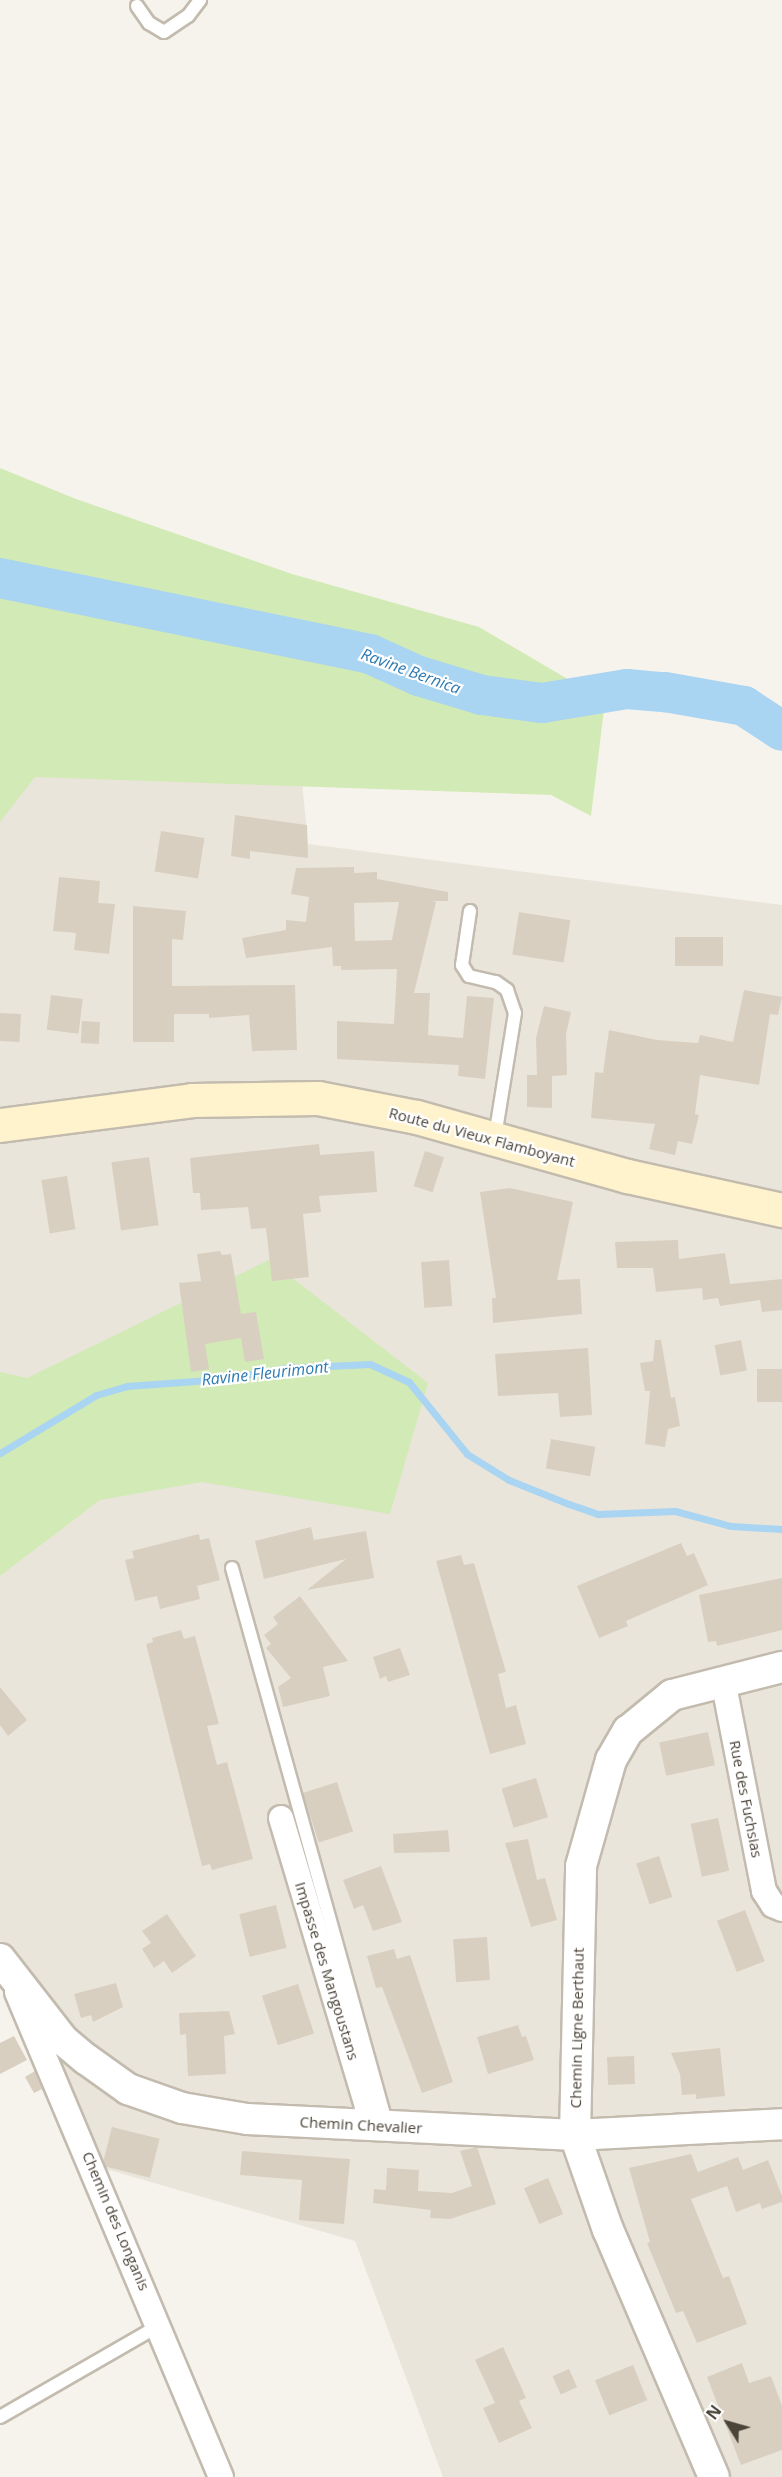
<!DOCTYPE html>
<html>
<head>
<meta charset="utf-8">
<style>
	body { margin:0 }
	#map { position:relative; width:782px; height:2477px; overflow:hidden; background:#f6f3ec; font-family:"Open Sans",sans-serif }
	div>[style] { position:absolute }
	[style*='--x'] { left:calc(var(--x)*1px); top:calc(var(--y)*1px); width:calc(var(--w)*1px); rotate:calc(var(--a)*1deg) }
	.residential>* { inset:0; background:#eae5da }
	.green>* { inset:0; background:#d2eab5 }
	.stream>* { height:7px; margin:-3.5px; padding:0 3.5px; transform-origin:3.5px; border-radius:3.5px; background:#a9d4f2 }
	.river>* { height:40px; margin:-20px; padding:0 20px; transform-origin:20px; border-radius:20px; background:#a9d4f2 }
	.building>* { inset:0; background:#d8cfc1; transform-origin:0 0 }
	.roads { filter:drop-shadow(2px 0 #c2bbae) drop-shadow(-2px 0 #c2bbae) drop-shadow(0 2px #c2bbae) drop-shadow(0 -2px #c2bbae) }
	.service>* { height:12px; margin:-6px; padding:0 6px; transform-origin:6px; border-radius:6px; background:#fff }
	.minor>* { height:24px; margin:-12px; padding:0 12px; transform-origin:12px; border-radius:12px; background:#fff }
	.tertiary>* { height:30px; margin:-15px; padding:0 15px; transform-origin:15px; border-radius:15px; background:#fff }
	.secondary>* { height:33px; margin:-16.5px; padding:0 16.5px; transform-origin:16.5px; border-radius:16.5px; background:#fff3cd }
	span { translate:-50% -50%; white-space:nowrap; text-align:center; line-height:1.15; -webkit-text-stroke:4.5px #fff; paint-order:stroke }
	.street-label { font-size:15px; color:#4b4439 }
	.water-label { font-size:16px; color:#2e7ab2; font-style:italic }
	.north { position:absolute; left:698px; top:2393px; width:60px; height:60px; -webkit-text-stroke:4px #fff; paint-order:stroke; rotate:307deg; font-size:16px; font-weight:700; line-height:24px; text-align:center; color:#4b4439 }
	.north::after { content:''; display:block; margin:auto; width:21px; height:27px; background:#4b4439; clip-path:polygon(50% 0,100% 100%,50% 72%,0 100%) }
</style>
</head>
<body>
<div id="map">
	<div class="residential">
		<div style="clip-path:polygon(0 688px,301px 771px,308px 844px,782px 905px,782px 2477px,443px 2477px,355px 2241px,92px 2165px,0 1959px)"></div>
	</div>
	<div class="green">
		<div style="clip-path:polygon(0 468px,76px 499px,292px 574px,479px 627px,605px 701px,591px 816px,551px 795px,35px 777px,0 822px)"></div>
		<div style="clip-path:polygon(269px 1260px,428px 1383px,390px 1514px,202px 1482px,100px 1500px,0 1576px,0 1372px,27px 1378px)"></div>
	</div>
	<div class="stream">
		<div style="--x:0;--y:1453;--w:112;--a:-31.1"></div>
		<div style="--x:96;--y:1395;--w:32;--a:-16"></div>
		<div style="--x:127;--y:1386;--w:96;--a:-4.2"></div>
		<div style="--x:223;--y:1379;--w:64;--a:-9.9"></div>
		<div style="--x:286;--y:1368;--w:84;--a:-2.7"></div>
		<div style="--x:370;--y:1364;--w:43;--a:24.8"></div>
		<div style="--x:409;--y:1382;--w:92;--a:51.1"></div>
		<div style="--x:467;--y:1454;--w:49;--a:31.8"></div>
		<div style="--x:509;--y:1480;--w:65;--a:21.8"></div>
		<div style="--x:569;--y:1504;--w:31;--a:19"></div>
		<div style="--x:598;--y:1514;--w:77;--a:-2.2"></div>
		<div style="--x:675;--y:1511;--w:58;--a:15"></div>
		<div style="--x:731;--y:1526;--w:51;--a:3.4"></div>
	</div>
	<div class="river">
		<div style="--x:0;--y:578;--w:378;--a:11.6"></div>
		<div style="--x:370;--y:654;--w:54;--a:24.2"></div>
		<div style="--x:419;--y:676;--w:66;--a:16.8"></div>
		<div style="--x:482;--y:695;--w:61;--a:7.6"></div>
		<div style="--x:542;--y:703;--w:86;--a:-9.4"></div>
		<div style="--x:627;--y:689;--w:38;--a:5"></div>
		<div style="--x:665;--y:692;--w:80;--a:10"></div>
		<div style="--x:744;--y:706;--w:45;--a:33.3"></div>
	</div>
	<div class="building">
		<div style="clip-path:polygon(235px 815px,307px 825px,308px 858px,250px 851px,250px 859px,231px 856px)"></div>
		<div style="left:161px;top:831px;width:44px;height:41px;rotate:9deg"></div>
		<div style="clip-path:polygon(evenodd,354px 867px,354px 873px,377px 872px,377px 879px,448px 892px,448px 901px,433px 901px,436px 902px,414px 993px,430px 993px,428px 1035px,463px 1038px,467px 996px,494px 998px,485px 1079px,458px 1076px,459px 1065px,337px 1059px,337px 1021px,394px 1024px,397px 969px,341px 970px,341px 966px,333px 966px,332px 947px,246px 958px,242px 938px,286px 930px,286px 920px,306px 922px,309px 897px,291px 894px,296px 868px,354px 867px,399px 902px,392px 940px,355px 941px,354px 903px,399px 902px)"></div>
		<div style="clip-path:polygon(59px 877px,100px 881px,98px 903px,115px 904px,109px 954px,74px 950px,76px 933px,53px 931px)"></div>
		<div style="clip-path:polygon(133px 906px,186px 911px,183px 940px,172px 939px,172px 986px,295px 985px,297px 1050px,252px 1051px,249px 1015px,209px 1018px,209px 1014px,174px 1014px,174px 1042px,133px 1042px)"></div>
		<div style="left:519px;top:912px;width:52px;height:43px;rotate:9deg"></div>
		<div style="left:675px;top:937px;width:48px;height:29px"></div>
		<div style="clip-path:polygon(744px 990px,782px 997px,778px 1015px,770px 1014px,759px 1085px,700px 1075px,695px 1114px,699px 1115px,692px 1144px,678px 1141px,675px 1155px,649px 1149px,655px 1124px,591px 1118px,595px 1072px,603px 1073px,609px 1030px,657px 1040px,698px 1043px,700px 1035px,733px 1042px)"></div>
		<div style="left:51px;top:995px;width:32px;height:35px;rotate:7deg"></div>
		<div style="clip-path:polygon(544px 1006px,571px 1012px,566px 1034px,567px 1075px,552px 1076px,552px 1108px,527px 1107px,527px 1075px,537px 1075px,536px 1038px)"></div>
		<div style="left:0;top:1013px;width:21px;height:28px;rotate:3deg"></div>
		<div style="left:82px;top:1021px;width:18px;height:22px;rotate:3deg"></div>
		<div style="clip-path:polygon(319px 1144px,320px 1155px,374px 1151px,377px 1192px,319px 1196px,321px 1212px,303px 1214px,309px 1277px,272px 1281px,266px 1228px,251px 1229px,248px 1207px,201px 1210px,200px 1193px,193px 1193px,190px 1158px)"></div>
		<div style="left:425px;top:1151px;width:20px;height:37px;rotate:18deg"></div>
		<div style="left:149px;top:1157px;width:69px;height:38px;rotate:82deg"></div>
		<div style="left:67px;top:1176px;width:54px;height:26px;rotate:81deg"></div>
		<div style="clip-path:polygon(510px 1188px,573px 1202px,557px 1280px,580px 1279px,582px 1314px,493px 1323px,492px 1298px,496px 1298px,480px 1192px)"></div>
		<div style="clip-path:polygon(678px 1240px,679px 1259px,725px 1253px,730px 1284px,782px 1279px,782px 1310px,762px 1312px,760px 1300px,720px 1306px,718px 1298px,703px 1300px,702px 1288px,656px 1292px,653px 1268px,617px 1268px,615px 1242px)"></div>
		<div style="clip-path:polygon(220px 1251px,222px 1255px,231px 1254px,241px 1314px,256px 1312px,264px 1359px,245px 1362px,241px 1338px,205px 1344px,209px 1369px,191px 1372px,179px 1283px,201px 1281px,197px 1254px)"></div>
		<div style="left:449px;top:1260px;width:46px;height:28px;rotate:86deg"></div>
		<div style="clip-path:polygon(655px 1340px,661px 1340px,671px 1398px,675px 1397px,680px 1426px,668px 1429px,665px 1447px,645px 1444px,650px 1391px,645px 1391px,640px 1363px,653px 1361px)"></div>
		<div style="left:741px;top:1340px;width:31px;height:27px;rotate:79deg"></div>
		<div style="clip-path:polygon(588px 1348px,592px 1415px,560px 1417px,558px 1393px,498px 1396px,495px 1354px)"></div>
		<div style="left:782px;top:1369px;width:33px;height:25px;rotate:90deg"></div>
		<div style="left:551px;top:1439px;width:45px;height:30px;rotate:10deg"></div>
		<div style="clip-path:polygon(311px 1527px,314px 1540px,366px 1531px,374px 1578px,307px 1590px,346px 1559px,264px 1579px,255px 1541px)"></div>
		<div style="clip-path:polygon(199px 1534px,200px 1540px,209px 1538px,220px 1580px,197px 1586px,200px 1599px,160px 1609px,157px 1596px,135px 1601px,125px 1560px,134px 1558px,132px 1551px)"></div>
		<div style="clip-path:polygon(681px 1543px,687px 1556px,694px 1553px,708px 1585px,626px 1621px,628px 1626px,599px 1638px,577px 1586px)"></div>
		<div style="clip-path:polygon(461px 1555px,464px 1565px,474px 1563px,506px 1672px,498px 1674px,506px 1708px,516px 1705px,526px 1744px,490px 1754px,436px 1561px)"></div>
		<div style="clip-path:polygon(782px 1578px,782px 1630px,717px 1646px,716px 1641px,708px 1642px,699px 1595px)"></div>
		<div style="clip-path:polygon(300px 1596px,348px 1661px,323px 1667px,330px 1696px,283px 1707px,278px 1687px,291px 1678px,266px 1648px,271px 1644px,264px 1635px,278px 1624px,273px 1617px)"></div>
		<div style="clip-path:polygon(181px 1630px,184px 1639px,195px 1636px,219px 1724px,207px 1726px,217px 1765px,227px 1762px,253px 1859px,212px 1870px,210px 1864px,202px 1866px,146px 1644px,153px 1642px,152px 1638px)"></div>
		<div style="clip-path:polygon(400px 1648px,410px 1675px,388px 1682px,386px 1676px,380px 1679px,373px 1657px)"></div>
		<div style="clip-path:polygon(0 1687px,27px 1720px,8px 1736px,0 1725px)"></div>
		<div style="left:708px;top:1732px;width:34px;height:50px;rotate:78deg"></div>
		<div style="left:536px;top:1778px;width:41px;height:36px;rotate:73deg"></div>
		<div style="left:337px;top:1782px;width:52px;height:36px;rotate:72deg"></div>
		<div style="left:718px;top:1818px;width:54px;height:28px;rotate:78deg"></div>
		<div style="clip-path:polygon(448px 1830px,450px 1852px,394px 1853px,393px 1834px)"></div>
		<div style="clip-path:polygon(528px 1839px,537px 1880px,545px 1878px,557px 1920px,531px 1927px,505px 1843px)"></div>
		<div style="left:659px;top:1856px;width:43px;height:24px;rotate:72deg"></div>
		<div style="clip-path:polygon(381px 1866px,402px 1922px,373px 1931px,363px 1905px,354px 1909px,343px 1880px)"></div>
		<div style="left:276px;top:1905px;width:44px;height:38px;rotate:76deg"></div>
		<div style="left:745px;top:1910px;width:55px;height:30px;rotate:69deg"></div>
		<div style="clip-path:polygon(167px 1914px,196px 1956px,172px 1973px,164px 1961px,154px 1968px,142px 1949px,151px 1943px,142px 1931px)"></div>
		<div style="left:487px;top:1937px;width:43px;height:34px;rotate:86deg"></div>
		<div style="clip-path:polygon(394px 1949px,397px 1959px,410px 1955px,453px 2082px,422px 2093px,382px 1987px,376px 1988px,367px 1956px)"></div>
		<div style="clip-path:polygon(116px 1983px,123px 2007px,93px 2022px,91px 2015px,81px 2018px,74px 1994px)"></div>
		<div style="left:298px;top:1984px;width:52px;height:38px;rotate:72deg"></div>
		<div style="clip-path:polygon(229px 2011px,235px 2034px,224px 2036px,226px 2074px,188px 2076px,186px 2034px,180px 2035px,179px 2013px)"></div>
		<div style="clip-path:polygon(518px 2025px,522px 2037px,526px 2036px,534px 2060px,488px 2074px,477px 2037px)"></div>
		<div style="clip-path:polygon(14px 2036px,27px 2060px,0 2074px,0 2043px)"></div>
		<div style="clip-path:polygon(720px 2048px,725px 2096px,696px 2099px,696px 2094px,682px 2095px,680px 2074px,671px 2053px)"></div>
		<div style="left:634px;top:2056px;width:28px;height:27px;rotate:88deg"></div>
		<div style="clip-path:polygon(35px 2071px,42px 2089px,34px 2093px,25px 2077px)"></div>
		<div style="left:112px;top:2127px;width:49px;height:40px;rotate:14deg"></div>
		<div style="clip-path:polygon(477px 2147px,496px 2204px,450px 2219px,430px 2218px,431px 2210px,373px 2203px,374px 2189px,386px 2190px,387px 2168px,419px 2170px,418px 2191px,452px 2193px,472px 2186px,460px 2151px)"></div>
		<div style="clip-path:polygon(242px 2151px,350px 2159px,344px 2224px,299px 2220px,302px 2180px,240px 2175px)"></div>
		<div style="clip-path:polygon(691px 2154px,698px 2172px,738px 2157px,743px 2170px,768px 2160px,782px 2196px,782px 2202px,762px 2209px,760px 2203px,736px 2212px,727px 2186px,691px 2199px,723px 2278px,729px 2276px,747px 2324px,697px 2343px,683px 2311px,676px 2313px,647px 2243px,650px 2242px,629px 2168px)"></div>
		<div style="left:548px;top:2178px;width:39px;height:26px;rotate:67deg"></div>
		<div style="clip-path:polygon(503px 2347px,526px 2398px,519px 2401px,532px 2428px,499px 2443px,483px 2408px,495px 2403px,475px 2360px)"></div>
		<div style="clip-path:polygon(742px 2363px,749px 2383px,771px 2376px,782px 2406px,782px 2450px,741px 2465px,707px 2377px)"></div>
		<div style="left:633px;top:2365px;width:38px;height:41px;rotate:68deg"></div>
		<div style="left:569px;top:2369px;width:20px;height:18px;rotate:66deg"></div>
	</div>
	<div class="roads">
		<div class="service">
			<div style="--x:137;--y:6;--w:21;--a:55"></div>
			<div style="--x:149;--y:23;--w:17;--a:31"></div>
			<div style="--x:164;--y:32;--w:29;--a:-34"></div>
			<div style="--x:188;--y:16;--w:20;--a:-53"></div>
			<div style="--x:470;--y:911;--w:55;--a:98.4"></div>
			<div style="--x:462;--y:965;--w:13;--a:58"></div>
			<div style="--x:469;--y:976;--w:28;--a:13"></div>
			<div style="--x:496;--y:982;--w:14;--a:36"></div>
			<div style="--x:507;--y:990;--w:24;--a:71"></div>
			<div style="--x:515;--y:1013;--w:126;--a:99.2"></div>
			<div style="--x:232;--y:1568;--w:578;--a:74.45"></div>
			<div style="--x:0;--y:2417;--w:185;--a:-29.9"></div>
		</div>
		<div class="minor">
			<div style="--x:723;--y:1680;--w:215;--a:79"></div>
			<div style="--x:764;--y:1891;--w:17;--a:57"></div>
			<div style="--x:773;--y:1905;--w:10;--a:24"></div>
			<div style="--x:281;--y:1818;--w:302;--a:73.4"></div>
			<div style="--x:367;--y:2107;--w:18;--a:96"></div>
			<div style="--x:17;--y:1992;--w:526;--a:67.19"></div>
		</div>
		<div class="tertiary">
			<div style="--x:0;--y:1959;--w:103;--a:52.1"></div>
			<div style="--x:63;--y:2040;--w:30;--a:40"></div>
			<div style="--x:86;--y:2059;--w:52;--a:35.5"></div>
			<div style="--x:128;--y:2089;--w:57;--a:19.4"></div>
			<div style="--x:182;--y:2108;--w:66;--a:9.6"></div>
			<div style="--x:247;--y:2119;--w:328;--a:2.8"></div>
			<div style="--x:575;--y:2135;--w:207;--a:-3"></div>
			<div style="--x:714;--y:2477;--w:269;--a:-113.2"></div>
			<div style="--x:608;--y:2230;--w:101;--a:-109.2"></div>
			<div style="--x:575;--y:2135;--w:269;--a:-88.7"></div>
			<div style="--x:581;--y:1866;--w:110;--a:-74.2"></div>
			<div style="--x:611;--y:1760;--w:34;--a:-60"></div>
			<div style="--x:628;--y:1731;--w:57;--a:-39.3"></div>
			<div style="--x:672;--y:1695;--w:114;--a:-14.3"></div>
		</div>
		<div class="secondary">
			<div style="--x:0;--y:1125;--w:194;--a:-7.4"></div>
			<div style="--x:192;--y:1100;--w:126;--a:-0.9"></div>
			<div style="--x:318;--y:1098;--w:101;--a:10.9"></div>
			<div style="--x:417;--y:1117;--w:218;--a:15.7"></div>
			<div style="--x:627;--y:1176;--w:159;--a:12.4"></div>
		</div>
	</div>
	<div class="street-label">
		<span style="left:482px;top:1137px;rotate:15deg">Route du Vieux Flamboyant</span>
		<span style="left:746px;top:1799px;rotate:79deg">Rue des Fuchsias</span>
		<span style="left:327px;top:1971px;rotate:73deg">Impasse des Mangoustans</span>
		<span style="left:577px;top:2028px;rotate:-89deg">Chemin Ligne Berthaut</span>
		<span style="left:361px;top:2125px;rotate:3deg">Chemin Chevalier</span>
		<span style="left:116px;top:2221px;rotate:67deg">Chemin des Longanis</span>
	</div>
	<div class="water-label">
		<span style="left:411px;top:671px;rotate:20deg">Ravine Bernica</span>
		<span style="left:265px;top:1373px;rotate:-6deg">Ravine Fleurimont</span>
	</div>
	<div class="north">N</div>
</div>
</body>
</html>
